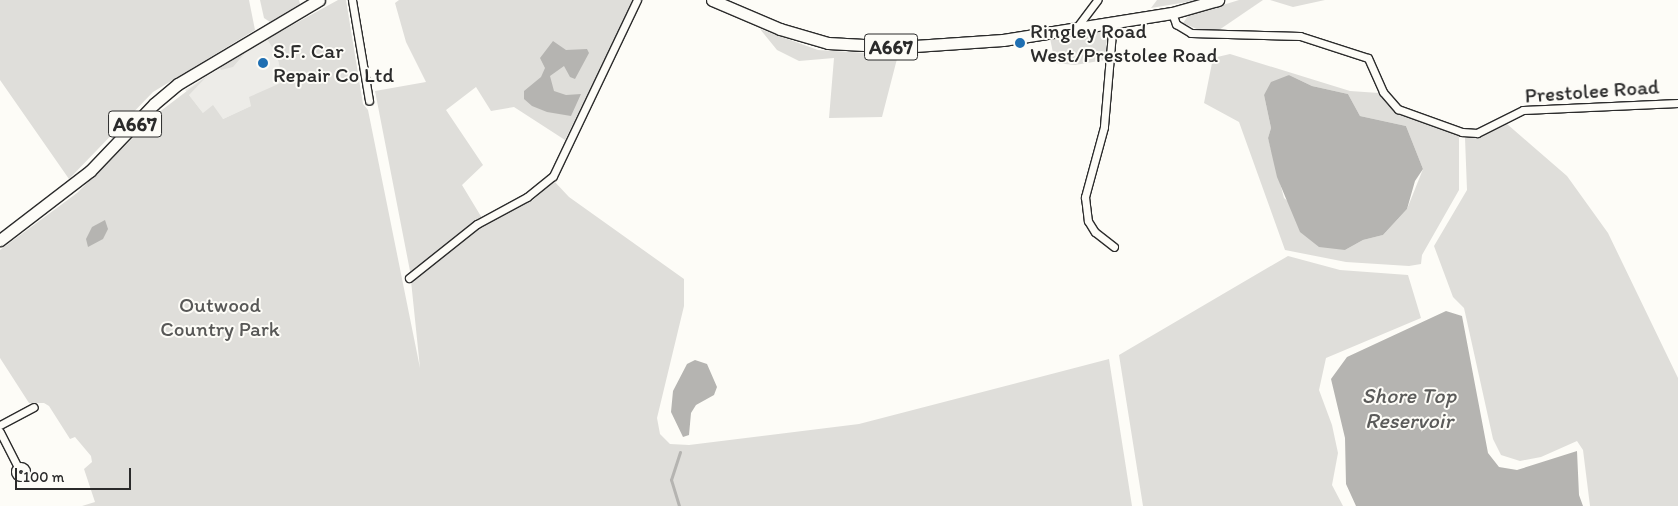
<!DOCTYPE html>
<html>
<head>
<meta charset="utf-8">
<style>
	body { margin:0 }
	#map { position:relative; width:1678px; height:506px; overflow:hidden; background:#fdfcf7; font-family:Itim,sans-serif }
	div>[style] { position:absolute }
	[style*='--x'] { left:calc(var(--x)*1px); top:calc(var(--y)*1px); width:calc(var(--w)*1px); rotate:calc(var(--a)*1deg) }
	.built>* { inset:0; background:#edece8 }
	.green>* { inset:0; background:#dfdeda }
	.water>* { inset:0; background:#b5b4b1 }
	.stream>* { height:2.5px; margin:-1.25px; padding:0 1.25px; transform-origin:1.25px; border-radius:1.25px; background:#b5b4b1 }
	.roads { filter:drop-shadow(1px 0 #2b2b2b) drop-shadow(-1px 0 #2b2b2b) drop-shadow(0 1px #2b2b2b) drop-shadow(0 -1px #2b2b2b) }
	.minor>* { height:7px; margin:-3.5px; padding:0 3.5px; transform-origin:3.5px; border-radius:3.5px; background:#fdfcf7 }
	.minor>.ring { margin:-3.5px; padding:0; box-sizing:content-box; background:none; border:7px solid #fdfcf7; border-radius:50% }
	.primary>* { height:11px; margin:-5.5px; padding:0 5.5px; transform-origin:5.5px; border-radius:5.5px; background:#fdfcf7 }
	.dots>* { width:14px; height:14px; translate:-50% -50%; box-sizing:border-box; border:2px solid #fdfcf7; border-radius:50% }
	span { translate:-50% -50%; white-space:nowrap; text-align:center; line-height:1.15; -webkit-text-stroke:4px #fdfcf7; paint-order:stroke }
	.shield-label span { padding:1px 4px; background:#fdfcf7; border:1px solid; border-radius:4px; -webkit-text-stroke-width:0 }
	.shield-label { font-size:20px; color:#2b2b2b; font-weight:700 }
	.poi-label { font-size:21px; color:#2b2b2b }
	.left { translate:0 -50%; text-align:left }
	.street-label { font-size:21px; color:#2b2b2b }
	.park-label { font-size:21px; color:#585857 }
	.water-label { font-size:22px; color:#5b5b5a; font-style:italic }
	.scale { position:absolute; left:15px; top:468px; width:116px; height:22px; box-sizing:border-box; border:2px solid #2b2b2b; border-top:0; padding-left:6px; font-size:15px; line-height:18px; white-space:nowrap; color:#2b2b2b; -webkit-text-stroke:4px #fdfcf7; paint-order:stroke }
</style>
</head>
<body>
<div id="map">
	<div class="built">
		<div style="clip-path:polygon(267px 39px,277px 56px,283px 82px,251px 106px,223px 119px,203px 113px,185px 90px)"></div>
	</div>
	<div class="green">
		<div style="clip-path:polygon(0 0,249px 0,255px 30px,153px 92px,69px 179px,0 80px)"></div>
		<div style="clip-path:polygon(260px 0,299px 0,300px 4px,270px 22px,264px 18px)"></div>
		<div style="clip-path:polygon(338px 0,346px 0,363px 104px,368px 110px,420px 368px,410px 271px,375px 91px,426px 82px,406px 42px,395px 3px,399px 0,634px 0,565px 140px,514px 107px,491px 111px,476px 87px,446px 110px,483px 165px,462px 185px,485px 223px,533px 200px,554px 181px,569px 197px,684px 279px,684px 306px,657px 418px,660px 434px,670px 444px,689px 445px,859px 424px,1109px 359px,1132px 506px,82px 506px,95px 502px,84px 469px,92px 462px,91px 456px,75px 437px,70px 439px,49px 406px,44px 403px,29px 403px,0 358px,0 250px,77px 193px,158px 113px,208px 75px,189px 95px,203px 113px,213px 105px,223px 119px,251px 106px,249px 97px,283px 82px,277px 56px,267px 39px)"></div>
		<div style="clip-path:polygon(1157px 0,1199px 0,1151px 8px)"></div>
		<div style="clip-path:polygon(1239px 0,1263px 0,1219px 30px,1199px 30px,1183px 23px,1188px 16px)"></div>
		<div style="clip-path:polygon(1270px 0,1325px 0,1293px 7px)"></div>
		<div style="clip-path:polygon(1108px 27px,1105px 60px,1075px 65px,1055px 63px,1050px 38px)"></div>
		<div style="clip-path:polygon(760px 29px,818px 50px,898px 55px,882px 117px,829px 118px,834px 58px,799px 61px,777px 50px)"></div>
		<div style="clip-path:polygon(245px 53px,233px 67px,221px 70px,220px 68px)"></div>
		<div style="clip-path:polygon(evenodd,1230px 54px,1350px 91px,1379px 93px,1395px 113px,1459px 136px,1459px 190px,1422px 255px,1421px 264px,1409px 266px,1346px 262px,1285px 250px,1239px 122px,1204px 103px,1213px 58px,1230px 54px,1289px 75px,1312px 86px,1348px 94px,1360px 116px,1406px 126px,1423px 169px,1407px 209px,1383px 235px,1363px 240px,1345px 250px,1284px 198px,1268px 138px,1271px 128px,1264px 95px,1289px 75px)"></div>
		<div style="clip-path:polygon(1507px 124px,1567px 176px,1608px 233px,1678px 378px,1678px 506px,1590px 506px,1583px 450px,1577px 441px,1541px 457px,1520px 461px,1501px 455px,1493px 439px,1464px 308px,1453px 297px,1434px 246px,1467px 190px,1465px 138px,1481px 137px)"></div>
		<div style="clip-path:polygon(1288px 256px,1340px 270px,1408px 275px,1421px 318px,1326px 358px,1319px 390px,1332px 425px,1338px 453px,1332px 485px,1343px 506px,1143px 506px,1119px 355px)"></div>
	</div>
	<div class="water">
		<div style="clip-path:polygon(553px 41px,566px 50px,587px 49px,589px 53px,575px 79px,570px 77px,564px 66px,550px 76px,554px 91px,566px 95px,581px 94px,571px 116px,547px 112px,532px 106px,524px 99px,524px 91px,541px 77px,545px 68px,540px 58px)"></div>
		<div style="clip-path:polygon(1289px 75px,1312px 86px,1348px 94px,1360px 116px,1406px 126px,1423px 169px,1415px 181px,1407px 209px,1383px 235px,1363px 240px,1345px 250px,1319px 247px,1300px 232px,1277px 177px,1268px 138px,1271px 128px,1264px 95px,1271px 82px)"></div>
		<div style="clip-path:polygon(105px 220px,108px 229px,103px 239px,88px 247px,86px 239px,92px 227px)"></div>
		<div style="clip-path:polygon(1446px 311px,1462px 316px,1488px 453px,1499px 467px,1517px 470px,1577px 451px,1579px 495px,1583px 506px,1356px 506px,1346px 484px,1345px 438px,1331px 379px,1347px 357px)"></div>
		<div style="clip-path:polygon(695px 360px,707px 364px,717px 387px,714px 395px,696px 405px,691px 413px,689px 435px,683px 437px,671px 412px,673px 391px,687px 364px)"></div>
	</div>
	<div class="stream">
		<div style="--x:679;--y:506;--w:27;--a:-107"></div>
		<div style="--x:671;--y:480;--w:29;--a:-72"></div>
	</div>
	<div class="roads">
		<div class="minor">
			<div style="--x:352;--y:0;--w:102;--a:80.4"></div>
			<div style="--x:1172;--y:13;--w:12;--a:70"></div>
			<div style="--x:1176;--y:24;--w:17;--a:31"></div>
			<div style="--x:1191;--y:33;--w:109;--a:1.6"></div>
			<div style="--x:1300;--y:36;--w:71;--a:17.9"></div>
			<div style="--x:1368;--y:58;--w:37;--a:66"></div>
			<div style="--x:1383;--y:92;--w:23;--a:49"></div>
			<div style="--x:1398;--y:109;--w:68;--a:19.8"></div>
			<div style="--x:1462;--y:132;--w:15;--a:4"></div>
			<div style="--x:1477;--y:133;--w:51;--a:-26.6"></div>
			<div style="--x:1523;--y:110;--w:155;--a:-2.6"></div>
			<div style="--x:1113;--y:21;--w:106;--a:94.9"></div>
			<div style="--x:1104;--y:127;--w:73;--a:105.2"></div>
			<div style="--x:1085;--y:197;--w:24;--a:83"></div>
			<div style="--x:1088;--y:221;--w:13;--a:58"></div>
			<div style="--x:1095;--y:232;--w:24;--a:38"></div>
			<div style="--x:1077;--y:27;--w:34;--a:-53"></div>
			<div style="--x:409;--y:278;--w:87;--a:-38.5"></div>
			<div style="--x:477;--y:224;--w:57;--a:-28.4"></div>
			<div style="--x:527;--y:197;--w:33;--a:-39"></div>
			<div style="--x:553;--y:176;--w:195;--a:-64.5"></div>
			<div style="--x:0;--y:425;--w:38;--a:-28"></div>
			<div style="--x:0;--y:432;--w:39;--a:63"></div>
			<div class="ring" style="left:15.5px;top:466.5px;width:4px;height:4px"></div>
		</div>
		<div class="primary">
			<div style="--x:712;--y:0;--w:74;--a:23.1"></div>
			<div style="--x:780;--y:29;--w:50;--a:16.3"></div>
			<div style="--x:828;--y:43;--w:72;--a:3.2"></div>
			<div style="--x:900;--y:47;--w:103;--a:-3.9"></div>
			<div style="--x:1003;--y:40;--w:171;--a:-9.1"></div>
			<div style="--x:1172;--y:13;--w:48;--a:-15.8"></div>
			<div style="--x:0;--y:240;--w:113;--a:-37.5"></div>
			<div style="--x:90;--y:171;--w:93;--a:-46.3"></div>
			<div style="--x:154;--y:104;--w:31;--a:-40"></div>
			<div style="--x:178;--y:84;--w:164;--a:-30.8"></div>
		</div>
	</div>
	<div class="dots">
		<div style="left:1020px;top:43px;background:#1f6fb2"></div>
		<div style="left:263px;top:63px;background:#1f6fb2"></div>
	</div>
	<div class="shield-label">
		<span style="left:891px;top:47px">A667</span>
		<span style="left:135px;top:124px">A667</span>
	</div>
	<div class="poi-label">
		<span class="left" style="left:1030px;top:43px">Ringley Road<br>West/Prestolee Road</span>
		<span class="left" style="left:273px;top:63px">S.F. Car<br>Repair Co Ltd</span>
	</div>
	<div class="street-label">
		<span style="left:1592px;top:91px;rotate:-4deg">Prestolee Road</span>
	</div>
	<div class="park-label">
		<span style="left:220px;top:317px">Outwood<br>Country Park</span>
	</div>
	<div class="water-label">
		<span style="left:1409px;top:408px">Shore Top<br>Reservoir</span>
	</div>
	<div class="scale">100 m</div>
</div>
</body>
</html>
